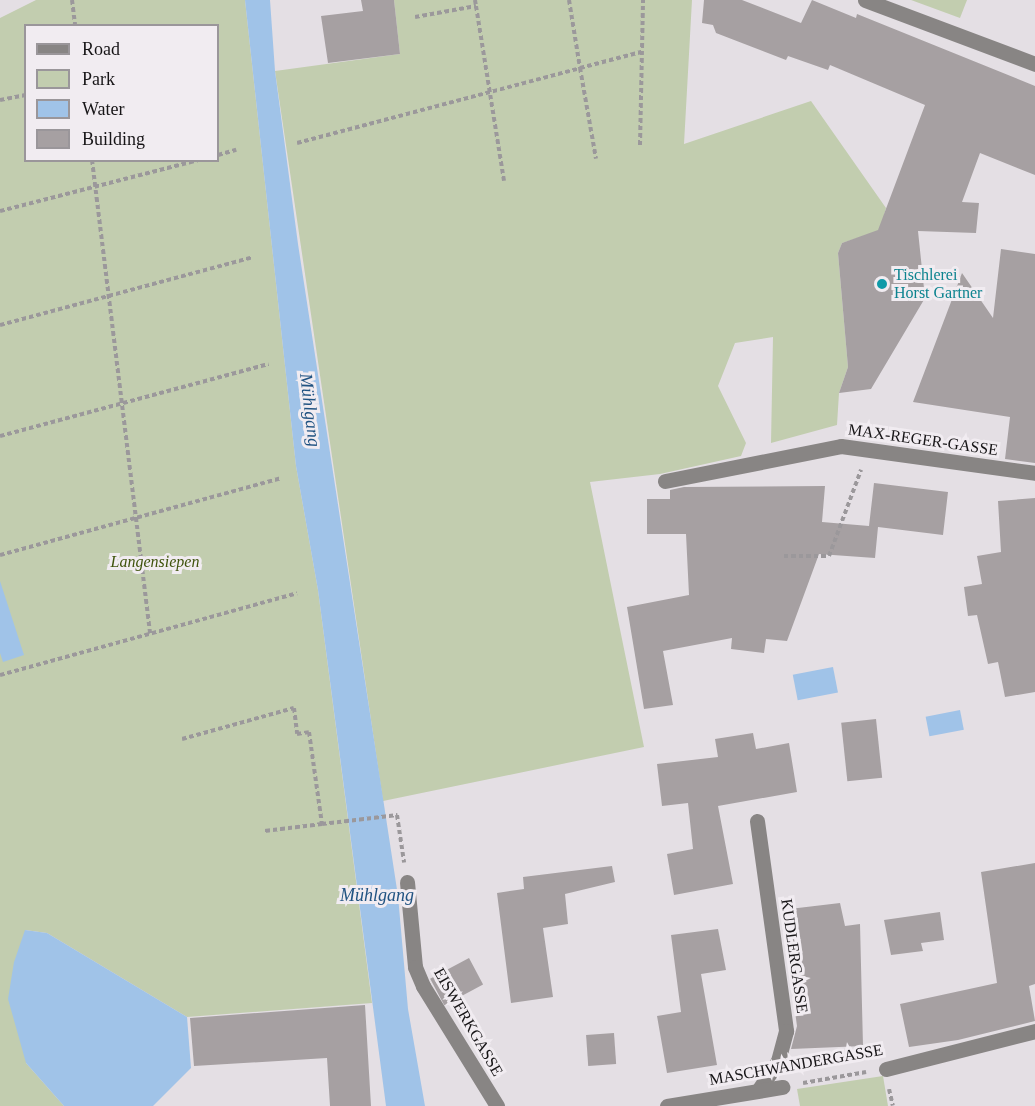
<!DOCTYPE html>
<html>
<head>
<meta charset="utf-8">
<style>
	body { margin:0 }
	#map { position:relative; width:1035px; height:1106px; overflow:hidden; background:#e4dfe4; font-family:Georgia,serif }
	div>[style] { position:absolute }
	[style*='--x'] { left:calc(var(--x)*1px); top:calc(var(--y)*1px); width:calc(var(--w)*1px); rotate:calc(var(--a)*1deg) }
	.green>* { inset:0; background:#c2cdaf }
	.water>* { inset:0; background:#a0c3e8; transform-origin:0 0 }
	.building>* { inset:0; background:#a6a0a2; transform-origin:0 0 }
	.path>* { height:4px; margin-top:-2px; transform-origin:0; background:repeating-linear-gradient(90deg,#9b989b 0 4.5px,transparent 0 7.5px) }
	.street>* { height:15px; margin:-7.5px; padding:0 7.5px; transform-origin:7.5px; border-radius:7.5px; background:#888584 }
	.dots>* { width:16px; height:16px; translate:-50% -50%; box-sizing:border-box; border:3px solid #f1ecf1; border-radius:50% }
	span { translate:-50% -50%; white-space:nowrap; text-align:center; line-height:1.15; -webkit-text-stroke:6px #f1ecf1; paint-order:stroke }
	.culture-label { font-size:16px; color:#0d838f }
	.left { translate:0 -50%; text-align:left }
	.street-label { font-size:16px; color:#171517 }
	.park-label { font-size:16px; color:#3f530c; font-style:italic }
	.water-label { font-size:18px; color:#215382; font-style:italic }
	.legend { position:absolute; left:24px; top:24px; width:195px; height:138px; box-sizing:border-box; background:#f1ecf1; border:2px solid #9a969a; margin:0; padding:8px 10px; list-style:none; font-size:18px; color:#171517 }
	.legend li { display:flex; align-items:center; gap:12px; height:30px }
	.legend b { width:30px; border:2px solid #9a969a }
</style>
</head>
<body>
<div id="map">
	<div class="green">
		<div style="clip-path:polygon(evenodd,36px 0,245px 0,296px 466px,318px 590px,372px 1003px,187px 1017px,47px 933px,25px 930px,26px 1063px,64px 1106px,0 1106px,0 18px,36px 0,26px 26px,218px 26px,218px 160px,26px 160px,26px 26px)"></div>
		<div style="clip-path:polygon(394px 0,692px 0,684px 144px,811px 101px,886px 208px,884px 215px,891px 227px,842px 243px,838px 253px,848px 367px,839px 393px,837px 425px,771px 443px,773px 337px,735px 343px,718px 386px,746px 443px,741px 456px,660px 474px,590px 482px,644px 747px,383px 801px,275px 71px,400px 54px)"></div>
		<div style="clip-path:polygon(911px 0,967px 0,960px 18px)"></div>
		<div style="clip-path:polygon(883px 1076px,888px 1106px,800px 1106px,797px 1089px)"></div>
	</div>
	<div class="water">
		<div style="clip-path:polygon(245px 0,270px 0,275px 71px,298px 244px,398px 896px,408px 1009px,425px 1106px,386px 1106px,318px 590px,296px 466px)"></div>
		<div style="clip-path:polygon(0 581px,24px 655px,3px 662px,0 653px)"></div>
		<div style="left:833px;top:667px;width:26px;height:41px;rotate:79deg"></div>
		<div style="left:960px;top:710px;width:20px;height:35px;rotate:79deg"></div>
		<div style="clip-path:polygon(25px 930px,47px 933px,187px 1017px,191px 1068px,153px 1106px,64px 1106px,26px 1063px,8px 999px,14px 962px)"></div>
	</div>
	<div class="building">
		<div style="clip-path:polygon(361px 0,394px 0,400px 54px,328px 63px,321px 16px,363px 11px)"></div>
		<div style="clip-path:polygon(704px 0,742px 0,801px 23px,812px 0,856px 18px,857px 14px,1035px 86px,1035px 175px,980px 153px,962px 202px,979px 203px,976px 233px,918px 231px,925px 298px,871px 389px,839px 393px,848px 367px,838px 253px,842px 243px,878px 230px,925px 105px,830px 65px,828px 70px,788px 56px,786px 60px,716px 33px,713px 25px,702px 23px)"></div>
		<div style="clip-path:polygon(1001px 249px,1035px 254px,1035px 463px,1005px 459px,1010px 417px,913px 402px,962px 273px,993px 318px)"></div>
		<div style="clip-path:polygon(874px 483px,948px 492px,943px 535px,878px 527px,875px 558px,819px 554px,787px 641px,766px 639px,764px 653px,731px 649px,732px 638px,663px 651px,673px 705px,644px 709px,627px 607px,689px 595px,686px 534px,647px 534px,647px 499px,670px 499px,670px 490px,684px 487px,825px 486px,822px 522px,869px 526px)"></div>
		<div style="clip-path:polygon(1035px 498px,1035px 692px,1005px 697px,998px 662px,988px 664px,977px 615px,968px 616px,964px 587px,982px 584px,977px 556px,1001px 552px,998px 501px)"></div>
		<div style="left:876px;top:719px;width:59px;height:35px;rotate:84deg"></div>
		<div style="clip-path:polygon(753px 733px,756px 749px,789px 743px,797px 792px,718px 806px,733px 884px,674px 895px,667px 854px,693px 849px,688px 803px,662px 806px,657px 764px,718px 757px,715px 739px)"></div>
		<div style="clip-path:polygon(1035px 863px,1035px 984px,1029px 986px,1035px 1021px,958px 1040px,909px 1047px,900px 1004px,997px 983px,981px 872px)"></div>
		<div style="clip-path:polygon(612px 866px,615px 882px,565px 894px,568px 924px,543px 928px,553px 997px,511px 1003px,497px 893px,524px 889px,523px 877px)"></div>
		<div style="clip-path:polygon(840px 903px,845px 926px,860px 924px,863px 1046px,791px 1049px,797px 1026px,781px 910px)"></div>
		<div style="clip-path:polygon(940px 912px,944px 940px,921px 943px,923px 951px,891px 955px,884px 920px)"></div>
		<div style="clip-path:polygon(718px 929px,726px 970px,701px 974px,717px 1065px,667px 1073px,657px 1016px,681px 1012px,671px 935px)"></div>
		<div style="left:469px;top:958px;width:30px;height:44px;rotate:62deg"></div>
		<div style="clip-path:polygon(365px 1005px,371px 1106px,330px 1106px,327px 1058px,194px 1066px,190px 1018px)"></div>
		<div style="left:614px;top:1033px;width:31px;height:28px;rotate:86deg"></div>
	</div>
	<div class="path">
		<div style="--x:72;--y:0;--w:26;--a:83"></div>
		<div style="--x:475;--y:0;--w:6;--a:81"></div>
		<div style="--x:569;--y:0;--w:69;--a:80.8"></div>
		<div style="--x:580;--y:68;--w:63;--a:-14.7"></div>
		<div style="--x:415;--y:17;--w:62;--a:-10.2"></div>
		<div style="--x:476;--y:6;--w:177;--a:80.9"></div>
		<div style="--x:0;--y:100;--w:26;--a:-11"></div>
		<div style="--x:297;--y:143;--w:293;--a:-14.8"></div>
		<div style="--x:580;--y:68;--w:92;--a:80"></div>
		<div style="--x:640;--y:145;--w:145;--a:-88.8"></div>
		<div style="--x:218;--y:155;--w:19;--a:-16"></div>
		<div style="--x:92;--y:160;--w:477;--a:83"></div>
		<div style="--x:0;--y:211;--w:204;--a:-14.4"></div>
		<div style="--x:0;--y:325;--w:262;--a:-15"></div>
		<div style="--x:0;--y:436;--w:278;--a:-15"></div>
		<div style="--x:0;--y:555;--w:291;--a:-15.3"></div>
		<div style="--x:784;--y:556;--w:45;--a:0"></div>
		<div style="--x:829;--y:556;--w:92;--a:-69.6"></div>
		<div style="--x:0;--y:675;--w:308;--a:-15.4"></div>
		<div style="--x:182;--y:739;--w:116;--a:-15.5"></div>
		<div style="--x:294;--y:708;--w:26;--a:83"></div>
		<div style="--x:297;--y:734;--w:12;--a:-9"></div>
		<div style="--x:309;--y:732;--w:93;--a:82"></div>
		<div style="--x:322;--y:824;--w:58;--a:173.1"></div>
		<div style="--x:322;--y:824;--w:76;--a:-6.8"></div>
		<div style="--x:397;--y:815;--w:48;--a:81.5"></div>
		<div style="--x:803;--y:1083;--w:64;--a:-9.9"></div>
		<div style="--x:889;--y:1089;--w:17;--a:77"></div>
	</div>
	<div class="street">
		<div style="--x:865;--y:0;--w:182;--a:20.6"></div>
		<div style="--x:665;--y:481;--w:179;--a:-11.2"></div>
		<div style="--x:841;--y:446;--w:196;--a:7.9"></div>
		<div style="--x:757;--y:821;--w:212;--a:82.1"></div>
		<div style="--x:786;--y:1031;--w:31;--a:105"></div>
		<div style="--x:778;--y:1061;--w:34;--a:124"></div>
		<div style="--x:407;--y:882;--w:85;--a:84.6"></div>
		<div style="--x:415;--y:967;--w:21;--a:67"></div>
		<div style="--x:423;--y:986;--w:141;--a:58.3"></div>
		<div style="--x:886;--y:1069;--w:154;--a:-14.3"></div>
		<div style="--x:667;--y:1106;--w:117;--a:-9.4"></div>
	</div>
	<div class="dots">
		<div style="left:882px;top:284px;background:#0f9aa8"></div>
	</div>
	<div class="culture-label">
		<span class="left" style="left:894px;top:284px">Tischlerei<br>Horst Gartner</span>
	</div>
	<div class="street-label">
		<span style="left:923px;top:440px;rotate:8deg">MAX-REGER-GASSE</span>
		<span style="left:794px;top:956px;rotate:82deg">KUDLERGASSE</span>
		<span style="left:468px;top:1022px;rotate:60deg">EISWERKGASSE</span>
		<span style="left:796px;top:1065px;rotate:-10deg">MASCHWANDERGASSE</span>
	</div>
	<div class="park-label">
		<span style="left:155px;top:562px">Langensiepen</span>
	</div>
	<div class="water-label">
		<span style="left:310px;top:410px;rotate:83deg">Mühlgang</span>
		<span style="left:377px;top:895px">Mühlgang</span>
	</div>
	<ul class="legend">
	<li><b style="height:8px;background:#888584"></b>Road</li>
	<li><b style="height:16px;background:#c2cdaf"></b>Park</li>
	<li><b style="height:16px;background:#a0c3e8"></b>Water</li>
	<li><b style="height:16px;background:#a6a0a2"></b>Building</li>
	</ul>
</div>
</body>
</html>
